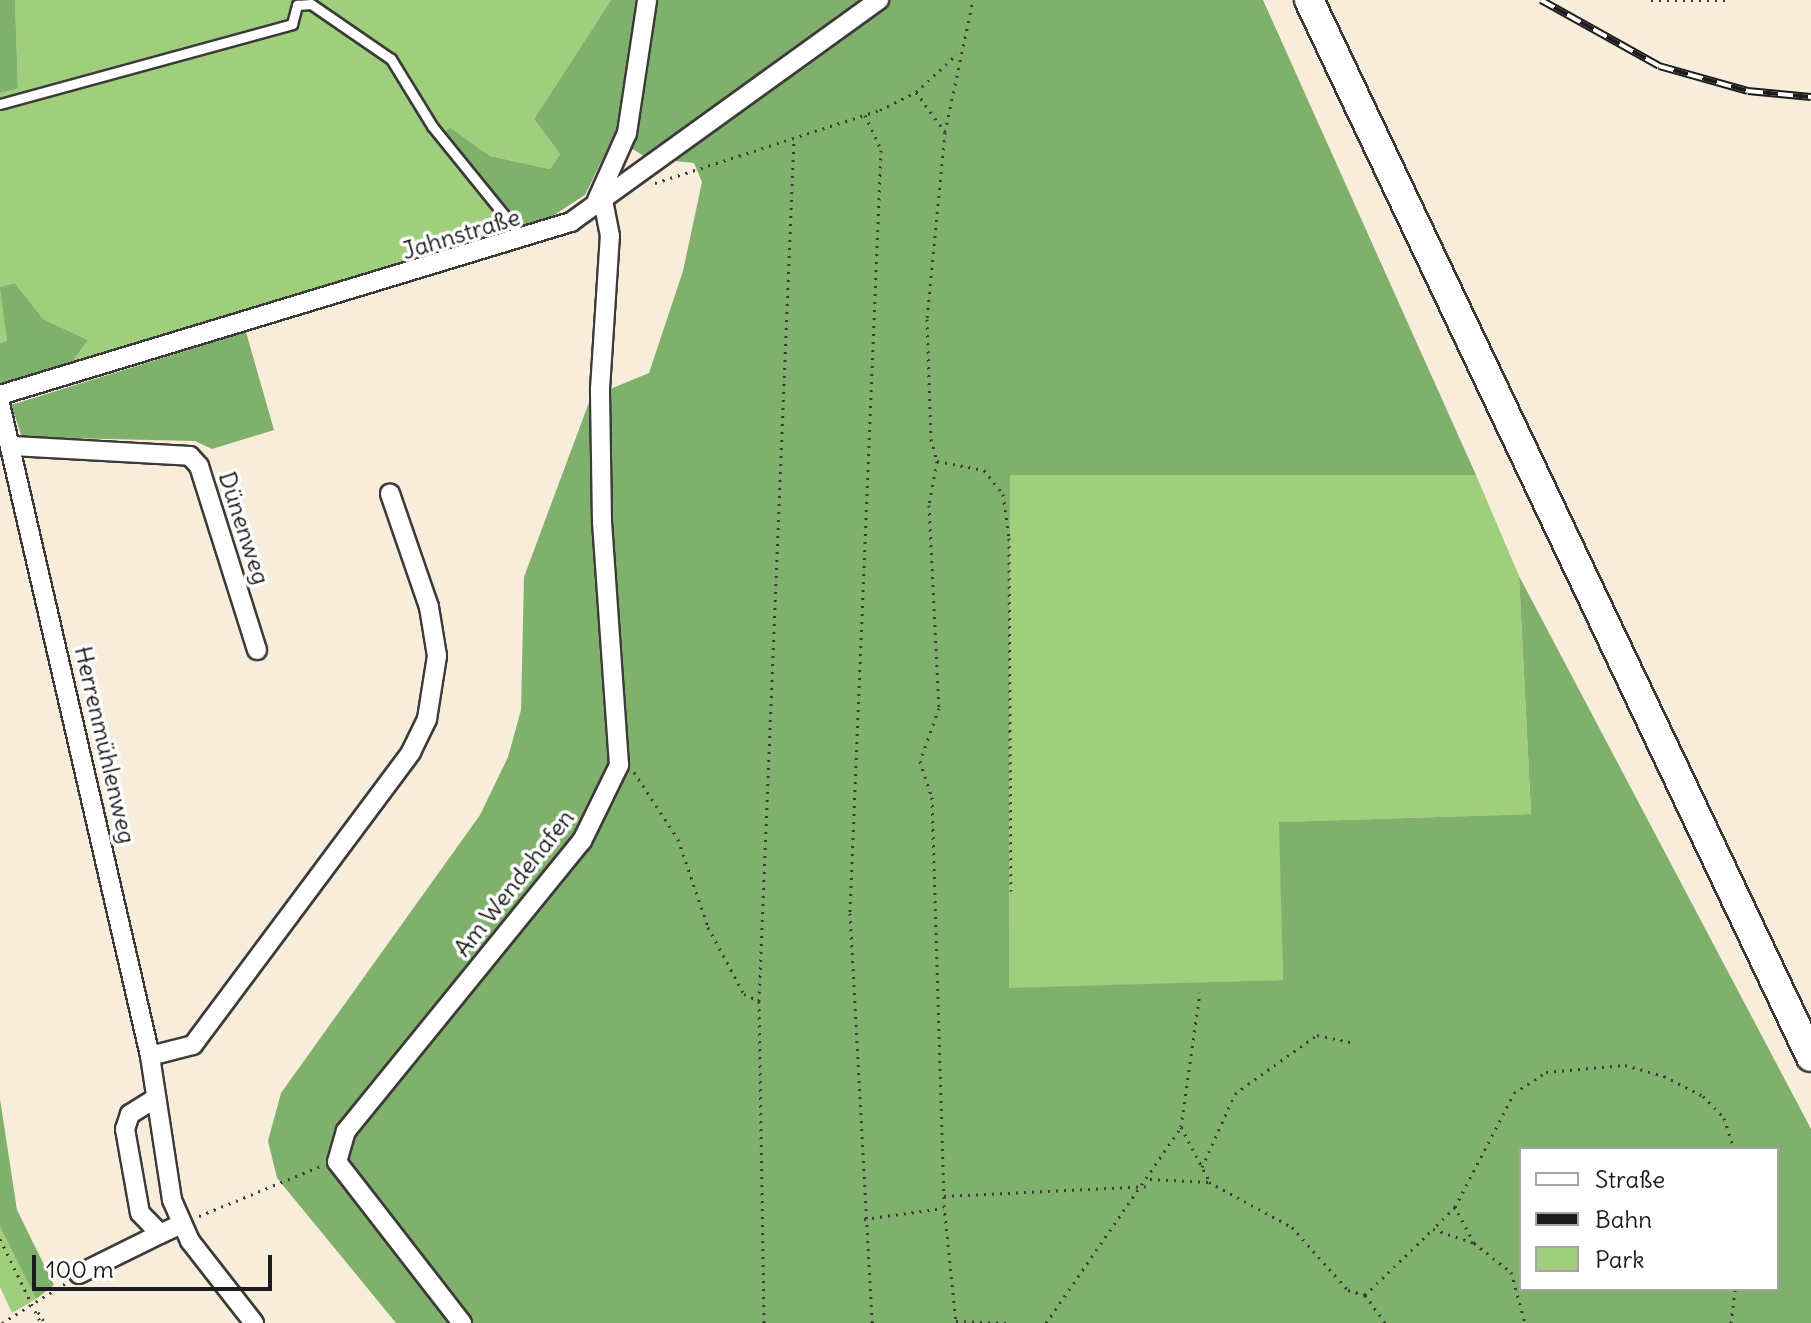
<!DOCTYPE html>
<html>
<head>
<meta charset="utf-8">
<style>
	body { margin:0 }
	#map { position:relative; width:1811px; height:1323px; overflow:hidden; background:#f8ecdb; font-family:Delius,sans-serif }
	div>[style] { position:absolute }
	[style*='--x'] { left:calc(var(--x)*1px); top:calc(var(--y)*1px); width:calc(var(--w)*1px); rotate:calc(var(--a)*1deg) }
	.green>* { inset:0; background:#9fce7c }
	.forest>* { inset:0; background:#7fb16c }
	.path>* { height:3px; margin-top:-1.5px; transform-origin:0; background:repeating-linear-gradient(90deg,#3d3b39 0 2px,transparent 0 8px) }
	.roads { filter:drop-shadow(2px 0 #3d3b39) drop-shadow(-2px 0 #3d3b39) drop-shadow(0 2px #3d3b39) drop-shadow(0 -2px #3d3b39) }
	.service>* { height:9px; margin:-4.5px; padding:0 4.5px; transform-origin:4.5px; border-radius:4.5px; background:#fff }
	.minor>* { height:18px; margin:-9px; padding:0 9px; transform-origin:9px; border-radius:9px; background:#fff }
	.primary>* { height:28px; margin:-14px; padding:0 14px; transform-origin:14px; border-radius:14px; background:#fff }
	.rail>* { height:8px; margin-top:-4px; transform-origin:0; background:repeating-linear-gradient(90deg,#fff 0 15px,#1c1c1c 0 30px); box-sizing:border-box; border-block:2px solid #1c1c1c }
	span { translate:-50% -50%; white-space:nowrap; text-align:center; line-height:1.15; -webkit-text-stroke:7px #fff; paint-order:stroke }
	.street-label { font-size:24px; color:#1c1c1c }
	.legend { position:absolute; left:1519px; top:1147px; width:260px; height:144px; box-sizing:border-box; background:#fff; border:2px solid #a4a4a4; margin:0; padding:10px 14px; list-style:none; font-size:24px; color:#1c1c1c }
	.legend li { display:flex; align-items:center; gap:16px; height:40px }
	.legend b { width:40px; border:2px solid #a4a4a4 }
	.scale { position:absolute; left:32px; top:1255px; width:240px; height:36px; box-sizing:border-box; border:4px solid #1c1c1c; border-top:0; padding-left:10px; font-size:24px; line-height:28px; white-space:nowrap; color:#1c1c1c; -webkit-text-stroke:6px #fff; paint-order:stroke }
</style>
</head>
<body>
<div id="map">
	<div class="green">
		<div style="clip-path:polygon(15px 0,611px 0,534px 119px,560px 154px,550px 169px,490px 156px,450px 129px,511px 224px,485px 240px,67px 369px,88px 340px,43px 319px,15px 283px,1px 287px,7px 341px,0 343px,0 93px,18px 87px)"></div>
		<div style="clip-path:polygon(1010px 475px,1476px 475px,1519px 576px,1531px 814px,1280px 822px,1283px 980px,1009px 989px)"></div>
		<div style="clip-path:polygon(0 1227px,36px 1299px,12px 1313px,0 1287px)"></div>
	</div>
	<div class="forest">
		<div style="clip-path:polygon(0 0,15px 0,18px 88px,0 93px)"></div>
		<div style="clip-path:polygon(evenodd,611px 0,1263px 0,1476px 475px,1010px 475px,1009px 988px,1283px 980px,1279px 822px,1531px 814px,1519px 576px,1811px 1129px,1811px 1323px,396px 1323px,277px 1178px,268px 1141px,281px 1093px,480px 815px,508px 757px,521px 710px,524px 577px,591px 397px,649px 373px,683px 271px,702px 182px,694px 163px,647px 158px,613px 137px,585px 195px,534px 228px,511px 224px,440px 136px,450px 128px,490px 156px,550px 169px,560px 154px,534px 119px,611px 0,1521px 1149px,1777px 1149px,1777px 1289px,1521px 1289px,1521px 1149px)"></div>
		<div style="clip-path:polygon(15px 283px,43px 319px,88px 340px,67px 369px,0 385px,0 343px,7px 341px,0 287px)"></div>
		<div style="clip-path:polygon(246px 332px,274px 430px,212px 449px,195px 441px,22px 437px,11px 405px)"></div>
		<div style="clip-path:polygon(0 1099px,17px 1210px,54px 1285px,36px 1299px,0 1227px)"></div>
	</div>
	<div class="path">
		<div style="--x:1651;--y:0;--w:75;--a:0"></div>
		<div style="--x:916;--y:92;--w:49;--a:54.1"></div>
		<div style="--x:945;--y:132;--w:188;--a:95.5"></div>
		<div style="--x:927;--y:319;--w:120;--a:88.1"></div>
		<div style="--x:931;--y:439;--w:23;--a:75"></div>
		<div style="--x:937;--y:461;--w:48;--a:10.8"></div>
		<div style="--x:984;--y:470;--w:31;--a:52"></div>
		<div style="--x:1003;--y:494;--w:44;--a:82.2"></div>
		<div style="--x:1009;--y:538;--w:353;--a:89.7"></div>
		<div style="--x:865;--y:115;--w:38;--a:65"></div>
		<div style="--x:881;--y:150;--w:764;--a:92.33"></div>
		<div style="--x:850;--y:913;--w:411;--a:86.9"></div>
		<div style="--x:945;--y:132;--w:135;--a:-78"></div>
		<div style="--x:655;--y:183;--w:237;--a:-18"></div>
		<div style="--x:880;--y:110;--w:40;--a:-26.6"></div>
		<div style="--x:916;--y:92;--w:56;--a:-42.8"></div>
		<div style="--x:937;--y:461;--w:45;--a:100.3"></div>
		<div style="--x:929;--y:505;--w:203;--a:87.2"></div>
		<div style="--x:939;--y:708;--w:56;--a:109.7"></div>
		<div style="--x:920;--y:761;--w:38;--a:72"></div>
		<div style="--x:932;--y:797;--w:408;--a:88.3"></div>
		<div style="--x:944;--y:1205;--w:119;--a:84.2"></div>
		<div style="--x:634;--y:772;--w:80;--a:56.7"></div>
		<div style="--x:678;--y:839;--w:93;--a:71.2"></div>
		<div style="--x:708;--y:927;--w:76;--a:61.8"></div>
		<div style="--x:744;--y:994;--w:17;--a:25"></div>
		<div style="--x:759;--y:1001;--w:322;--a:89.1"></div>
		<div style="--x:759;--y:1001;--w:864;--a:-87.68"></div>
		<div style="--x:1181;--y:1127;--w:60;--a:62.2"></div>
		<div style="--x:1202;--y:1167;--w:80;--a:-65.7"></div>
		<div style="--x:1235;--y:1094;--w:16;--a:-38"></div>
		<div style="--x:1248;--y:1084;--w:85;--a:-35.4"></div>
		<div style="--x:1317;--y:1035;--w:38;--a:12"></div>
		<div style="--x:1150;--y:1179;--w:59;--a:2.9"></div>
		<div style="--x:1209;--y:1182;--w:94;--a:28.5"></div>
		<div style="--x:1292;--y:1227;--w:84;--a:48.4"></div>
		<div style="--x:1348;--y:1290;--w:18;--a:16"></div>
		<div style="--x:1365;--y:1295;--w:95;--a:-44.1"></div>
		<div style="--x:944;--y:1196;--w:202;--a:-2.8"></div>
		<div style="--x:1455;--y:1207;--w:128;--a:-62.6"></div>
		<div style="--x:1514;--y:1093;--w:38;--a:-33"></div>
		<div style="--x:1546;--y:1072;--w:79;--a:-5.1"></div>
		<div style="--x:1625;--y:1065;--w:41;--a:15.8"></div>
		<div style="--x:1664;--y:1076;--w:44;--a:27.1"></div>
		<div style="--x:1703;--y:1096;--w:30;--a:46"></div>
		<div style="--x:1724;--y:1118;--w:33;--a:72"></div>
		<div style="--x:199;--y:1216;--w:132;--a:-22.3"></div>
		<div style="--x:864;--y:1219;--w:80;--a:-7.9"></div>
		<div style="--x:0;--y:1239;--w:93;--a:64"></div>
		<div style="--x:1474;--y:1243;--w:41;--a:-117.8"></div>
		<div style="--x:1455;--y:1207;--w:31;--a:135"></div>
		<div style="--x:1433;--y:1229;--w:43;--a:18.9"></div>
		<div style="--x:1474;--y:1243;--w:47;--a:38.1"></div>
		<div style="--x:1511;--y:1272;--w:53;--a:74.6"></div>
		<div style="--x:1365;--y:1295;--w:34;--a:54"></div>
		<div style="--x:38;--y:1312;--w:13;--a:58"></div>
		<div style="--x:956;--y:1321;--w:51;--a:2.2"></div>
		<div style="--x:2;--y:1323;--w:75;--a:-32"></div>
		<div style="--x:1046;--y:1323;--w:238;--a:-55.4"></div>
		<div style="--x:1181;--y:1127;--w:136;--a:-82"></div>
		<div style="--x:1731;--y:1323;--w:34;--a:-83"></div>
	</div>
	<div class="roads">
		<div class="service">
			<div style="--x:0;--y:104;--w:303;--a:-15.3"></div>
			<div style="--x:292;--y:24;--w:20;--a:-75"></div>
			<div style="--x:297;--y:5;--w:14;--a:-4"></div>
			<div style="--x:311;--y:4;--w:97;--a:34.5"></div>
			<div style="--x:391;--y:59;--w:79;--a:58.5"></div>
			<div style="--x:432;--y:126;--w:143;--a:51"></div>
		</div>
		<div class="minor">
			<div style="--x:597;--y:200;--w:73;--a:-65.9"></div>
			<div style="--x:627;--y:133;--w:134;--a:-81.4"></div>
			<div style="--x:0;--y:395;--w:597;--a:-16.86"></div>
			<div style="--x:571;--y:222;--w:380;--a:-35.8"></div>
			<div style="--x:0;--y:404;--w:669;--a:77.04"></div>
			<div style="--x:150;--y:1056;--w:146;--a:81.3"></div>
			<div style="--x:172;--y:1200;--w:45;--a:66.3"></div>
			<div style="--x:190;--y:1241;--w:104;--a:52"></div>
			<div style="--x:13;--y:446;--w:177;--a:3.2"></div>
			<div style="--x:190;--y:456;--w:13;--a:48"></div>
			<div style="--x:199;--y:466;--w:193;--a:72.5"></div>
			<div style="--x:150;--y:1056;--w:44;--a:-14.3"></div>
			<div style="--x:193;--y:1045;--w:365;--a:-53.3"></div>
			<div style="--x:411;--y:752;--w:37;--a:-64"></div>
			<div style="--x:427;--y:719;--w:64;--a:-81"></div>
			<div style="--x:437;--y:656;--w:50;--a:-99.3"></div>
			<div style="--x:429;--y:607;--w:120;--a:-109"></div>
			<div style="--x:156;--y:1098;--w:31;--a:148"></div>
			<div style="--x:130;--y:1114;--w:16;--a:108"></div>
			<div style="--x:125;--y:1129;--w:85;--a:79.9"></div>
			<div style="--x:140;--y:1213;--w:29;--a:46"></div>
			<div style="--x:160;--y:1234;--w:23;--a:-25"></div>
			<div style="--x:79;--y:1274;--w:90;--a:-26.3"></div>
			<div style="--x:462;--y:1323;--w:204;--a:-127.8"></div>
			<div style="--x:337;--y:1162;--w:32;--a:-74"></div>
			<div style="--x:346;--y:1131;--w:374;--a:-50.9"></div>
			<div style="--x:582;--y:841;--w:85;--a:-64"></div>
			<div style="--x:619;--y:765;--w:245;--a:-94"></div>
			<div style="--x:602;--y:521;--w:132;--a:-90.9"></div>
			<div style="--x:600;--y:389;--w:153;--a:-86.3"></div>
			<div style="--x:610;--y:236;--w:37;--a:-101"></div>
		</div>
		<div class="primary">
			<div style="--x:1309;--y:0;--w:1170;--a:64.6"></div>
		</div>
	</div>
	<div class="rail">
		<div style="--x:1541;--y:0;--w:135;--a:29.2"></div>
		<div style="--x:1659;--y:66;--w:92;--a:15.7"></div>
		<div style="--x:1748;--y:91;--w:63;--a:5.4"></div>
	</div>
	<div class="street-label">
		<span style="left:461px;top:234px;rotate:-17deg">Jahnstraße</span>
		<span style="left:244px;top:528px;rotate:72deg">Dünenweg</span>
		<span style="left:105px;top:745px;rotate:77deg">Herrenmühlenweg</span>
		<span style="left:514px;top:883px;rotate:-52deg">Am Wendehafen</span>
	</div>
	<ul class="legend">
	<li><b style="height:10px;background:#fff"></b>Straße</li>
	<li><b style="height:10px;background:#1c1c1c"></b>Bahn</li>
	<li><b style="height:22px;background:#9fce7c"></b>Park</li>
	</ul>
	<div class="scale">100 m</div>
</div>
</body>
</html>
